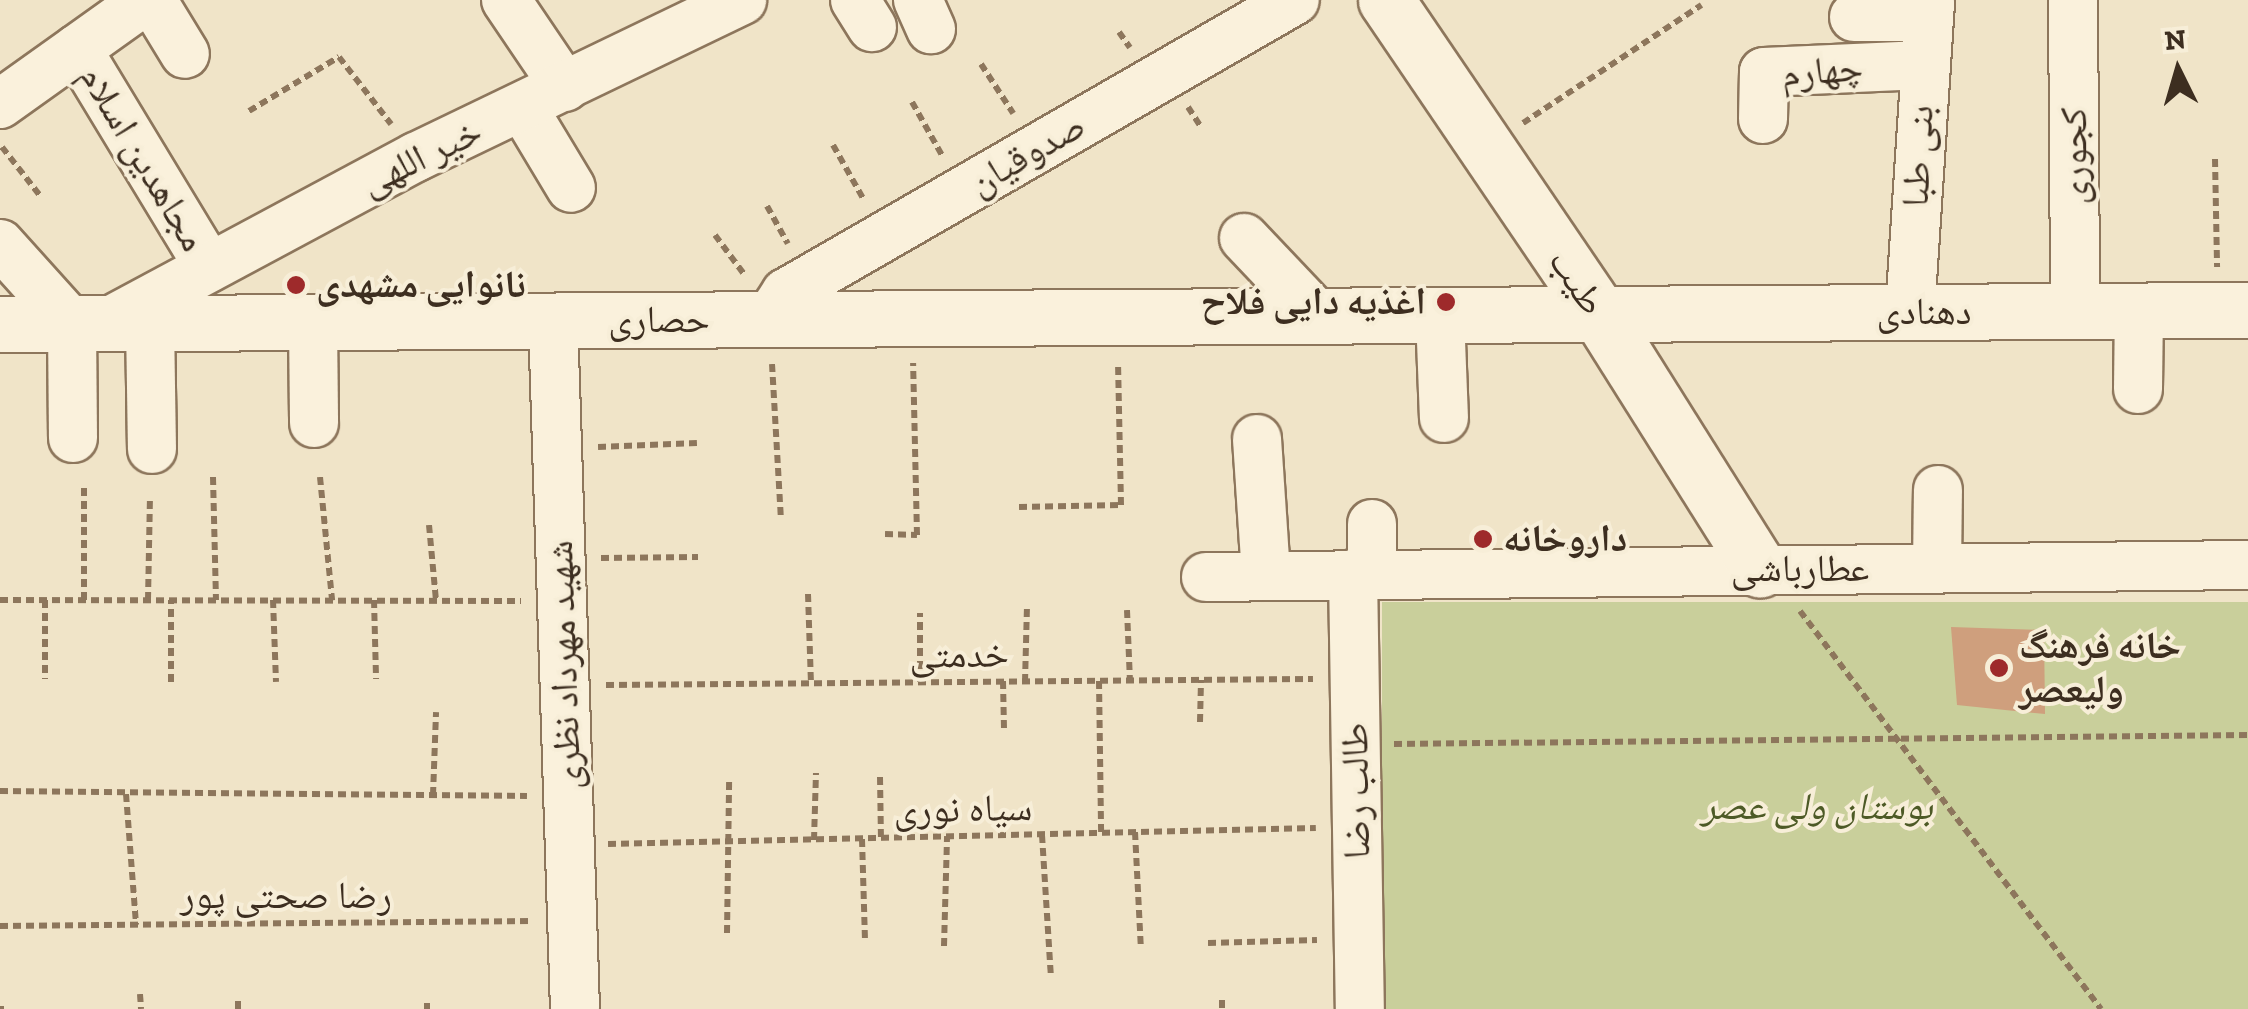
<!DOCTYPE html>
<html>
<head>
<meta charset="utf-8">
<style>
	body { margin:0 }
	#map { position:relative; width:2248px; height:1009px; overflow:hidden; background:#f0e4c8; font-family:"Zilla Slab","Noto Naskh Arabic",serif }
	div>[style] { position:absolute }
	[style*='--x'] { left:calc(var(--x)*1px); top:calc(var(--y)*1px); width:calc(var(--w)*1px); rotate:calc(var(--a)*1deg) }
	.green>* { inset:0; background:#c9cf9b; transform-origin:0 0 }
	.building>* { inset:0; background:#cf9f7d }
	.path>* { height:6px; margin-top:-3px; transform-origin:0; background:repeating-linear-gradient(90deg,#8d765c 0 8px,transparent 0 13px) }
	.roads { filter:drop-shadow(2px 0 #8d765c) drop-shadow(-2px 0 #8d765c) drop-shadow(0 2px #8d765c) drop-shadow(0 -2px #8d765c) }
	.street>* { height:48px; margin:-24px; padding:0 24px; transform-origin:24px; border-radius:24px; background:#faf1dc }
	.secondary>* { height:55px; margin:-27.5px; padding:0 27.5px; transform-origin:27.5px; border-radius:27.5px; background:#faf1dc }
	.dots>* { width:28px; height:28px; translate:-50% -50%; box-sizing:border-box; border:5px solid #f7eed8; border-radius:50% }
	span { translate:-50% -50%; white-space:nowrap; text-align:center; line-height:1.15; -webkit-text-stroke:8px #f7eed8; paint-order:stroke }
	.street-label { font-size:38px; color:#3d2e20 }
	.poi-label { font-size:38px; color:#3d2e20; font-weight:700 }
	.left { translate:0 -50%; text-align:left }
	.right { translate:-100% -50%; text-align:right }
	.park-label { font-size:38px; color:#4d5a26; font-style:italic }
	.north { position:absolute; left:2128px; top:20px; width:100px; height:100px; -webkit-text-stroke:8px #f7eed8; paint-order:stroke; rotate:355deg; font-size:28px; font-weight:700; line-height:40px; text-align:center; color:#3d2e20 }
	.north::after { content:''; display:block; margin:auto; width:35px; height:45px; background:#3d2e20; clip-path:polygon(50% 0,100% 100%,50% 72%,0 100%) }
</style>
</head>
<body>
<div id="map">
	<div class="green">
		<div style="left:2248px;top:602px;width:407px;height:866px;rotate:90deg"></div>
	</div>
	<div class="building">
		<div style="clip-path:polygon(1951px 627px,2044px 630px,2045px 714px,1957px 705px)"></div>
	</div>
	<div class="path">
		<div style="--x:1119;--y:32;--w:19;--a:55"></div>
		<div style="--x:981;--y:64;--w:59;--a:56.9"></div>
		<div style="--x:912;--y:102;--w:63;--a:60.6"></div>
		<div style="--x:1188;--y:107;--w:24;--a:57"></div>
		<div style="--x:249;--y:111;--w:105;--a:-31"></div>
		<div style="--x:339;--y:57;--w:85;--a:52.2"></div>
		<div style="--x:1523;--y:123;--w:214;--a:-33.5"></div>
		<div style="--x:833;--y:145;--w:63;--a:60.6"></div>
		<div style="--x:2;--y:147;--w:63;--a:52"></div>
		<div style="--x:2215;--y:159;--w:108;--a:88.9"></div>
		<div style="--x:767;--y:206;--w:43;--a:61.1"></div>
		<div style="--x:715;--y:235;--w:49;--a:53.4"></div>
		<div style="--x:772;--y:364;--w:154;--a:86.7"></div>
		<div style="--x:598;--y:447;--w:99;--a:-2.3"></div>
		<div style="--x:213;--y:477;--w:123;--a:88.6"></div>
		<div style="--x:320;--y:477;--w:124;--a:84.4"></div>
		<div style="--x:1019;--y:507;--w:102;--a:-1.1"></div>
		<div style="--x:1121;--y:505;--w:141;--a:-91.2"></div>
		<div style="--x:429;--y:525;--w:76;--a:84.7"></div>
		<div style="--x:885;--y:534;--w:32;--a:2"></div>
		<div style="--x:917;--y:535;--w:172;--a:-91.3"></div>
		<div style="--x:601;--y:558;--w:97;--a:-0.6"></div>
		<div style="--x:808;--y:594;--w:90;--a:88.1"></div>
		<div style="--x:0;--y:600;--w:521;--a:0.11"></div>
		<div style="--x:45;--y:600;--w:79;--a:90"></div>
		<div style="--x:84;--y:600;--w:117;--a:-90"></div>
		<div style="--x:148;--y:600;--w:100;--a:-88.9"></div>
		<div style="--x:273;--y:600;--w:82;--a:87.9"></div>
		<div style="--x:374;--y:600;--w:79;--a:88.5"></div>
		<div style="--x:1127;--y:610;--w:71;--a:87.6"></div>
		<div style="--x:1800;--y:611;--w:499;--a:52.9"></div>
		<div style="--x:1003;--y:681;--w:48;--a:88.8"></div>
		<div style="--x:1099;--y:681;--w:152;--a:89.2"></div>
		<div style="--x:171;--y:682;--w:82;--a:-90"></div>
		<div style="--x:920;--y:682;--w:69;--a:-90"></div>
		<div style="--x:1025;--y:682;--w:75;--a:-88.5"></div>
		<div style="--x:606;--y:685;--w:707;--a:-0.49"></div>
		<div style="--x:1200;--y:722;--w:42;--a:-88.6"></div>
		<div style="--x:1394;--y:744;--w:854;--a:-0.6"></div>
		<div style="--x:880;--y:777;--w:61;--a:89.1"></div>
		<div style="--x:0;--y:791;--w:527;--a:0.54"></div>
		<div style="--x:126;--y:794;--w:131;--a:85.6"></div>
		<div style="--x:433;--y:795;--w:83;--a:-87.9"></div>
		<div style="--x:1135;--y:832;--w:117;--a:87.1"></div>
		<div style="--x:1042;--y:835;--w:143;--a:86.4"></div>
		<div style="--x:862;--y:839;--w:104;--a:88.3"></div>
		<div style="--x:814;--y:840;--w:67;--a:-88.3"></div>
		<div style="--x:608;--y:844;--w:708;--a:-1.29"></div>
		<div style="--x:0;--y:926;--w:531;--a:-0.54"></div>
		<div style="--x:727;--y:933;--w:152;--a:-89.2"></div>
		<div style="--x:1208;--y:943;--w:109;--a:-1.6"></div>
		<div style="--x:944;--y:946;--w:110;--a:-88.4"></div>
		<div style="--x:140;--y:994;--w:15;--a:86"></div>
		<div style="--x:1222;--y:1000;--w:9;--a:90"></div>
		<div style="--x:238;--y:1001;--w:8;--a:90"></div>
		<div style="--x:427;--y:1003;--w:6;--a:90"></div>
		<div style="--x:1;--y:1006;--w:3;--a:90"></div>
	</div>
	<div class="roads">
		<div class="street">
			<div style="--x:152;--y:0;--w:63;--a:58.6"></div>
			<div style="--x:506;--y:0;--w:105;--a:55.9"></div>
			<div style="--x:855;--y:0;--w:32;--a:58"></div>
			<div style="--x:918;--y:0;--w:32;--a:66"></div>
			<div style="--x:2073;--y:0;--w:311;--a:89.6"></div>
			<div style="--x:1854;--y:17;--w:74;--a:0"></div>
			<div style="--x:77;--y:49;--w:255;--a:58.8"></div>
			<div style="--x:0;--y:104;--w:179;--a:-35.5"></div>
			<div style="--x:523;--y:108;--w:93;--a:59"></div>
			<div style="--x:1763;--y:119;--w:47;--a:-88.8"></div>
			<div style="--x:1764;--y:72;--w:159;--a:-2.5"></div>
			<div style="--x:1244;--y:238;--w:108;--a:46.5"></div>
			<div style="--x:0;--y:244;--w:108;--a:48"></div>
			<div style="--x:72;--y:324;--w:114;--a:89.5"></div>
			<div style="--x:1910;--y:312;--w:313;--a:-86.3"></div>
			<div style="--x:1440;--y:315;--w:103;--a:87.8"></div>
			<div style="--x:769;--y:319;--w:31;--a:-57"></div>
			<div style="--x:786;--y:293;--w:587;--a:-29.93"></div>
			<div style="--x:553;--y:321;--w:688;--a:88.17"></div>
			<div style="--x:106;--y:323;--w:352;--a:-28.2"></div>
			<div style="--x:416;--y:157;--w:362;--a:-25.7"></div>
			<div style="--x:150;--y:323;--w:126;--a:89.1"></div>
			<div style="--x:313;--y:323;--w:100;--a:89.4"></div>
			<div style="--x:2138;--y:389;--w:78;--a:-89.3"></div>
			<div style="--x:1257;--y:439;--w:137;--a:86.2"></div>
			<div style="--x:1372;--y:524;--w:49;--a:90"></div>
			<div style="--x:1937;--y:568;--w:78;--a:-89.3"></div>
			<div style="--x:1353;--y:574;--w:435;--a:89.1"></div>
			<div style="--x:1206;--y:577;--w:1042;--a:-0.66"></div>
		</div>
		<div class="secondary">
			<div style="--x:1386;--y:0;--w:379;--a:55.8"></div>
			<div style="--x:1599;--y:314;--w:302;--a:57.8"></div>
			<div style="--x:0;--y:324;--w:2248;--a:-0.36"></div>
		</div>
	</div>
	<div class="dots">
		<div style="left:296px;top:285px;background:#9e2a2b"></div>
		<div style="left:1446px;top:302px;background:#9e2a2b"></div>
		<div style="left:1483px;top:539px;background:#9e2a2b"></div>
		<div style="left:1999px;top:668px;background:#9e2a2b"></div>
	</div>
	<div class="street-label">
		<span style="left:1822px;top:71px;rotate:-5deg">چهارم</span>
		<span style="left:1027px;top:154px;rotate:-30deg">صدوقیان</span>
		<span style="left:1918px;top:156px;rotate:-87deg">بنی طبا</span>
		<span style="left:2074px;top:156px;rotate:-90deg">کجوری</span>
		<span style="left:421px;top:157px;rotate:-26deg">خیر اللهی</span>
		<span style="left:143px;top:158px;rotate:59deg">مجاهدین اسلام</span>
		<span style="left:1577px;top:282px;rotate:56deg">طیب</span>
		<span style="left:1924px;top:312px">دهنادی</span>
		<span style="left:659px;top:320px">حصاری</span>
		<span style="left:1800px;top:569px">عطارباشی</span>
		<span style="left:959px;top:655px;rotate:-1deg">خدمتی</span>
		<span style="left:564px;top:665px;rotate:-92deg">شهید مهرداد نظری</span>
		<span style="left:1356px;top:791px;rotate:-91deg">طالب رضا</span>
		<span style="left:963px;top:809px;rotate:-1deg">سیاه نوری</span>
		<span style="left:286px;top:896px">رضا صحتی پور</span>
	</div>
	<div class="poi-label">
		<span class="left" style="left:316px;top:285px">نانوایی مشهدی</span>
		<span class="right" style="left:1426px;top:302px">اغذیه دایی فلاح</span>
		<span class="left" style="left:1503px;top:539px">داروخانه</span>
		<span class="left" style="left:2019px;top:668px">خانه فرهنگ<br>ولیعصر</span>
	</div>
	<div class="park-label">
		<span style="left:1817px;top:807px">بوستان ولی عصر</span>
	</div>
	<div class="north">N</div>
</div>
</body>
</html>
